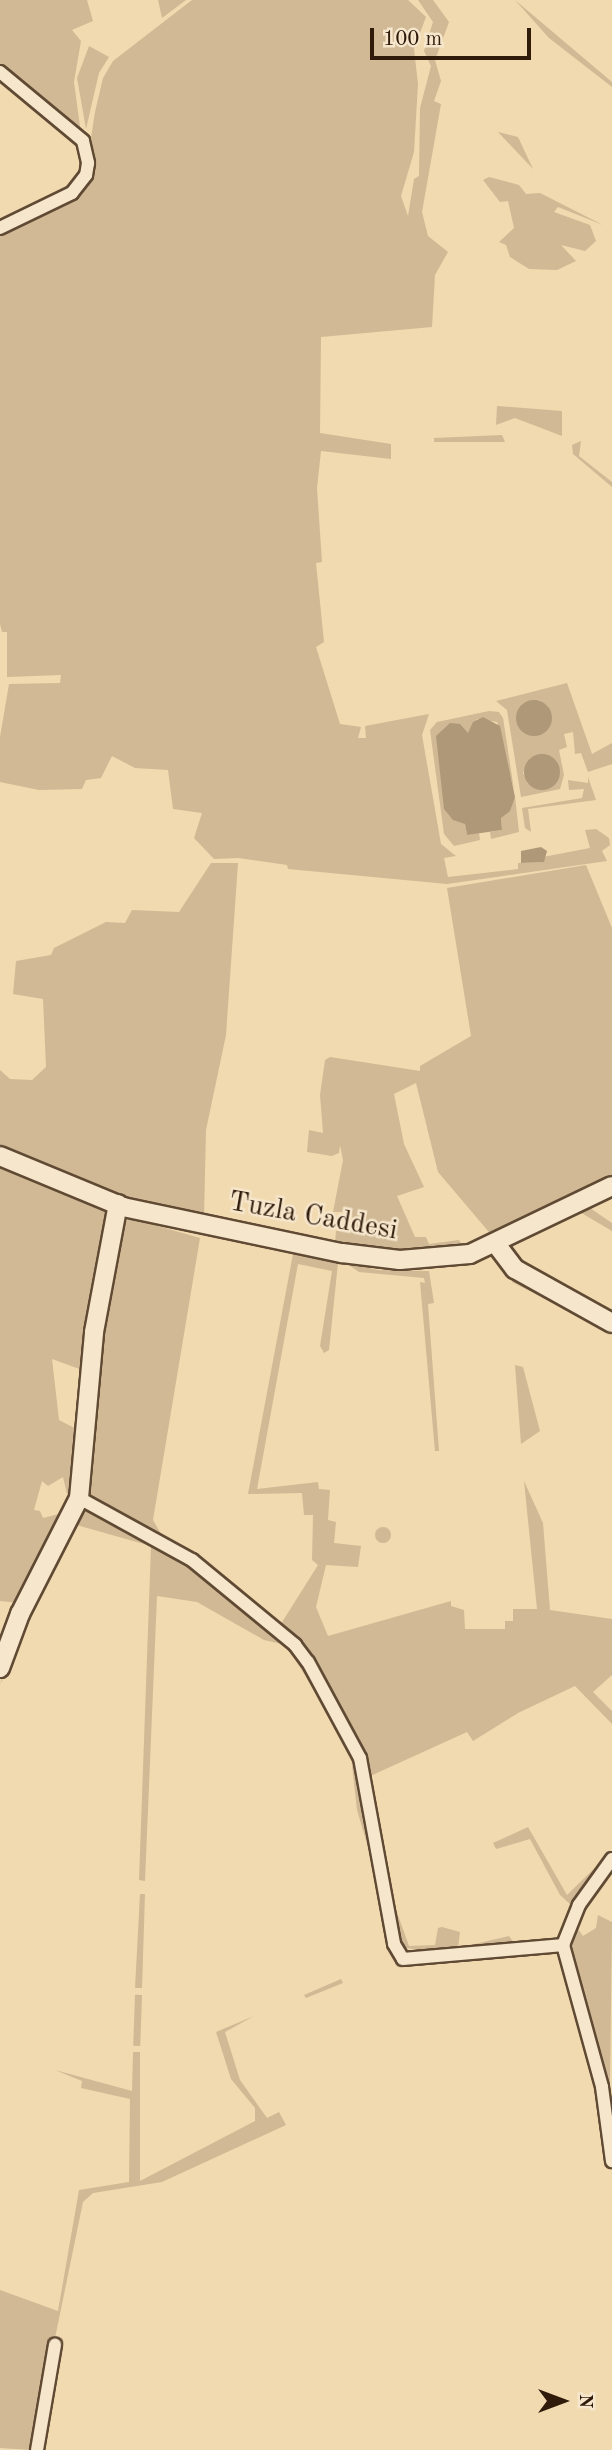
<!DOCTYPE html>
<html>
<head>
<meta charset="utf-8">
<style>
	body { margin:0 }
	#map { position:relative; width:612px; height:2450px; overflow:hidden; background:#f1d9b0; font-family:"Old Standard TT",serif }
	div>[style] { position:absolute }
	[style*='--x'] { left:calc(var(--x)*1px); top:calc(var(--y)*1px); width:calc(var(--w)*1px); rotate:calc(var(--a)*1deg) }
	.green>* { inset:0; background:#d0b994; transform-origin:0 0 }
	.round { border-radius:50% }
	.water>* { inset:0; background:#af9878 }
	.roads { filter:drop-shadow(2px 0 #604a34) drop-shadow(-2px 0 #604a34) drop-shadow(0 2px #604a34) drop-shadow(0 -2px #604a34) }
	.street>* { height:12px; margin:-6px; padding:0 6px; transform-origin:6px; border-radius:6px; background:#f6e6cc }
	.secondary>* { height:18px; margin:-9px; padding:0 9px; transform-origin:9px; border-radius:9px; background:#f6e6cc }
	span { translate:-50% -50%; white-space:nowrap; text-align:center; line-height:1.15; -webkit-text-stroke:5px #f6e6cc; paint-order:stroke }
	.street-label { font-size:28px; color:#301b0b }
	.north { position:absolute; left:528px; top:2366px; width:70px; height:70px; -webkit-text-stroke:5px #f6e6cc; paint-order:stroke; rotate:90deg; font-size:19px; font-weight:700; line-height:28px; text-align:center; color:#301b0b }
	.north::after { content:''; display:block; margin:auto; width:24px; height:32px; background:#301b0b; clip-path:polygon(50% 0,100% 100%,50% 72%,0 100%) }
	.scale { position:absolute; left:370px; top:28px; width:161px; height:32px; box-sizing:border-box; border:4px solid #301b0b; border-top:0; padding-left:9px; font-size:21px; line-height:24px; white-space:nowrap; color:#301b0b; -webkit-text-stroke:5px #f6e6cc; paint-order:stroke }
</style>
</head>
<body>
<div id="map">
	<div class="green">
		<div style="clip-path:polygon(0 0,87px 0,93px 21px,72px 30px,81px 41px,74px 82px,81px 134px,0 66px)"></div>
		<div style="clip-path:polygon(158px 0,186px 0,162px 18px)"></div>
		<div style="clip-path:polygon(192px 0,408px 0,426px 17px,414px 49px,418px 84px,414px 152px,401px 196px,408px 216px,414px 179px,419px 176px,420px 108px,431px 66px,424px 51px,433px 22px,418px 0,433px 0,449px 22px,435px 60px,441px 81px,434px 101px,441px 104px,422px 212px,428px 236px,448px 252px,435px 275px,432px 327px,321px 337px,320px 433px,391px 444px,391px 459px,321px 451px,317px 488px,322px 562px,316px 563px,324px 642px,316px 647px,340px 724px,361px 727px,358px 738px,366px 738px,365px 726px,429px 714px,422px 735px,441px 844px,456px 856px,444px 858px,448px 877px,518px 869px,518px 863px,544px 862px,543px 857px,590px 848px,585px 830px,596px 829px,609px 838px,610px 845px,602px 851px,607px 861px,447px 884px,288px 869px,287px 865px,238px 858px,214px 859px,194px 838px,202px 813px,173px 809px,168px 770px,135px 768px,112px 756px,101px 778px,86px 780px,82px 789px,39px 790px,0 782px,0 737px,9px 684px,60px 683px,61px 675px,7px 677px,7px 632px,2px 632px,0 624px,0 231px,64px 204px,88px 182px,95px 166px,91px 138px,95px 112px,103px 78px,113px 61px)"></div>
		<div style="clip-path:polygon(515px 0,612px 82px,612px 87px,549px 38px)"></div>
		<div style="clip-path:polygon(89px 46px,109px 57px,99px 73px,86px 129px,77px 78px)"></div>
		<div style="clip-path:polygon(498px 132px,518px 137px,533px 169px)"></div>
		<div style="clip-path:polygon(489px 177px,519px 185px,526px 194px,540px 193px,603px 225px,558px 207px,554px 212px,590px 225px,596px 241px,585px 251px,561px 245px,576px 261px,557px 270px,529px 269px,510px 257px,506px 245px,499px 242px,514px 228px,508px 201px,500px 202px,483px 180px)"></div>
		<div style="clip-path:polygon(497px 406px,562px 411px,562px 436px,515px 418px,496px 425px)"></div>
		<div style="clip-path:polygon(502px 435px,505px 442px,434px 442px,434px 438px)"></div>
		<div style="clip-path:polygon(581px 441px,579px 456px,612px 482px,612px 487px,573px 454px,572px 445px)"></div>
		<div style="clip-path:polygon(evenodd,567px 683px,592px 754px,612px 743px,612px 764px,588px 772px,581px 753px,575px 754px,573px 732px,564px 734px,567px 747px,559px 750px,564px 775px,560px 789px,521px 797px,507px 710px,496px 701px,567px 683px,539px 700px,548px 706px,548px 729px,537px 735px,539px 700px,567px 683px,547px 755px,559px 766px,559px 778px,528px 784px,523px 773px,530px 758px,547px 755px)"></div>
		<div style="clip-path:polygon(489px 711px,499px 712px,503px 718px,514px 790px,497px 722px,477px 719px,469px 736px,450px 723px,447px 809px,465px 824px,467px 835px,479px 833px,480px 840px,454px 846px,444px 834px,430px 730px,437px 722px)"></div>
		<div style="clip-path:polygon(588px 777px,596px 800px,528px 809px,531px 832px,525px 828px,522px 808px,582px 798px,584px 789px,569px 790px,568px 780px,588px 783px)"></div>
		<div style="clip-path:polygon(515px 797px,519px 832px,491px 839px,490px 832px,502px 830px,501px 818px)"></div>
		<div style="clip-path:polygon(211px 863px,238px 863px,226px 1035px,206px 1130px,204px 1217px,299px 1235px,298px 1238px,135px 1203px,0 1149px,0 1070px,10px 1079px,32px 1080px,46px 1067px,43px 999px,13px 994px,16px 961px,51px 955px,54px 948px,106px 922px,125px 923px,132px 910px,179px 912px)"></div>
		<div style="clip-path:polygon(586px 865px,612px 928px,612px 1180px,553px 1209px,521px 1218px,522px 1224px,494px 1238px,438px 1172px,416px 1083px,394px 1094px,404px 1144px,424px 1187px,397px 1196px,415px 1237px,426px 1237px,429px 1244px,459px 1240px,464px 1249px,391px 1251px,335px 1244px,336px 1231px,353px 1231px,352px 1212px,333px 1212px,343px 1160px,340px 1145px,339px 1153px,332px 1156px,307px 1152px,309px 1130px,323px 1133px,320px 1095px,325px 1060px,330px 1057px,420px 1071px,420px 1066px,471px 1036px,447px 888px)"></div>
		<div style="clip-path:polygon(0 1163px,110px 1211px,85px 1371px,52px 1359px,59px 1420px,82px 1432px,76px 1491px,67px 1494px,63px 1477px,48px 1486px,42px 1481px,34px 1510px,40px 1511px,43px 1518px,67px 1512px,19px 1603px,0 1601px)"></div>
		<div style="clip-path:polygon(587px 1206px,612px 1223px,612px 1231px,578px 1211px)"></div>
		<div style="clip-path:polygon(133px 1219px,200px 1238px,153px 1520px,164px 1539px,90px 1497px,88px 1491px,94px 1365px,122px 1222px)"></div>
		<div style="clip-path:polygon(293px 1254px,338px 1263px,329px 1350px,324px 1353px,320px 1346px,332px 1271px,298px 1264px,257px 1489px,318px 1482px,319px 1489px,330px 1490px,328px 1520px,336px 1522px,334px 1543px,361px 1546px,358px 1567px,326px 1565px,316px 1607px,328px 1636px,451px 1601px,451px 1606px,464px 1610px,465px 1629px,505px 1629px,505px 1621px,513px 1621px,513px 1609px,537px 1609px,524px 1481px,543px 1523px,550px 1610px,612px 1619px,612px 1675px,593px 1692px,612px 1711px,612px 1724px,575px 1686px,518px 1713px,473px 1741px,467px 1732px,368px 1777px,360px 1740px,304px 1649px,279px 1627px,318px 1565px,312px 1560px,313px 1515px,304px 1515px,302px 1493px,248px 1494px)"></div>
		<div style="clip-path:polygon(343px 1261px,377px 1270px,429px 1271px,434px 1303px,428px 1304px,439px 1451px,435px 1451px,420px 1282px,425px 1283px,424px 1278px,359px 1272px)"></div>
		<div style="clip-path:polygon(515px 1274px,612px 1327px,612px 1333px,512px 1282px)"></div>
		<div style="clip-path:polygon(515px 1365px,523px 1367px,540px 1431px,521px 1444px)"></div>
		<div style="clip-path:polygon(84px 1504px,187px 1560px,254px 1621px,293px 1647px,351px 1745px,370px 1854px,357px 1810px,350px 1747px,286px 1645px,264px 1640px,197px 1602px,157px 1596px,145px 1881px,139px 1880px,151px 1546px,73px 1524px,0 1685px,12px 1641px)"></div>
		<div class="round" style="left:375px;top:1527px;width:16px;height:16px"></div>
		<div style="clip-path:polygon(528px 1827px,567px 1895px,612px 1851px,560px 1941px,432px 1952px,400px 1947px,393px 1901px,409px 1946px,435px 1945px,438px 1928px,442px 1927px,460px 1932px,458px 1948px,509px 1936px,514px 1943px,558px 1938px,571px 1905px,560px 1895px,530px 1839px,496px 1849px,493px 1843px)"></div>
		<div style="clip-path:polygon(140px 1894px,145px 1894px,142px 1988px,135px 1988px)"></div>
		<div style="clip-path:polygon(598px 1915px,612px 1922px,610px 2083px,605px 2080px,571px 1948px,575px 1925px,583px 1936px,596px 1928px)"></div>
		<div style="clip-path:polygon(341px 1979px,343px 1983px,306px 1998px,304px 1995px)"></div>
		<div style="left:142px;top:1995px;width:51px;height:7px;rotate:92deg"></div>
		<div style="clip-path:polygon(254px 2016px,225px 2032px,240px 2080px,267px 2118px,279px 2112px,286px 2125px,162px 2182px,93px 2193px,83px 2202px,32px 2450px,0 2448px,0 2290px,58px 2311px,79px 2190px,129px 2182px,130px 2099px,81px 2088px,82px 2081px,55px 2070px,132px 2091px,133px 2052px,140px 2052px,140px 2181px,255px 2121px,255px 2108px,231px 2079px,216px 2032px)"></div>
	</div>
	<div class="water">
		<div class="round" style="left:516px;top:700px;width:36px;height:36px"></div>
		<div style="clip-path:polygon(483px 717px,500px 726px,515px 797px,510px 811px,501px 818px,502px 830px,467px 835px,465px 824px,453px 820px,444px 809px,436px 736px,450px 723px,460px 724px,468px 733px,473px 722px)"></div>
		<div class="round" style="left:524px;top:754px;width:36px;height:36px"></div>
		<div style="clip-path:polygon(541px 847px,547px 851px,544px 862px,521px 863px,521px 851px)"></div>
	</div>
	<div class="roads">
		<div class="street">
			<div style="--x:0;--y:72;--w:108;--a:39.7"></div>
			<div style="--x:83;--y:141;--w:23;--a:77"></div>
			<div style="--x:88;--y:163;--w:12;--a:99"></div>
			<div style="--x:86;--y:175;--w:23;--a:128"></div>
			<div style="--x:72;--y:193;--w:80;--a:154.1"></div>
			<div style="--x:79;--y:1498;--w:129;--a:28.8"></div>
			<div style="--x:192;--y:1560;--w:134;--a:39.5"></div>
			<div style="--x:295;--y:1645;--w:21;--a:53"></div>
			<div style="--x:308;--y:1662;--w:109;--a:61.6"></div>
			<div style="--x:360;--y:1758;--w:189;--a:79.6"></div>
			<div style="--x:394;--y:1944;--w:17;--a:59"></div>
			<div style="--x:403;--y:1959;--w:161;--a:-5"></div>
			<div style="--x:612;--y:1859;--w:57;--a:125.7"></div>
			<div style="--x:579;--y:1905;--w:43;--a:111.8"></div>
			<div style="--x:563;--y:1945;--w:147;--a:74.6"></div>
			<div style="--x:602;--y:2087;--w:75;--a:82.3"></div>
			<div style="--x:37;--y:2450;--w:107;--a:-80.3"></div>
		</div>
		<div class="secondary">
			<div style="--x:0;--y:1156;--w:133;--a:22.5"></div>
			<div style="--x:123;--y:1207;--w:224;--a:11.9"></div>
			<div style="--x:342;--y:1253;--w:58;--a:6.9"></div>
			<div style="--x:400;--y:1260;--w:70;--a:-4.9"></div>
			<div style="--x:470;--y:1254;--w:157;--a:-25.6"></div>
			<div style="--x:496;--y:1244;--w:31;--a:53"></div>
			<div style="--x:515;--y:1269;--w:111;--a:29.1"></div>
			<div style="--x:0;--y:1668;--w:58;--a:-69.7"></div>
			<div style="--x:20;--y:1614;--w:130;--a:-63"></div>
			<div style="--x:79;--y:1498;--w:167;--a:-84.8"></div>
			<div style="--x:94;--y:1332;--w:130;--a:-79.4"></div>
		</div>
	</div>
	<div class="street-label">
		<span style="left:313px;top:1217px;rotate:10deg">Tuzla Caddesi</span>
	</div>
	<div class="north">N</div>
	<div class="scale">100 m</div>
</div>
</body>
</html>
